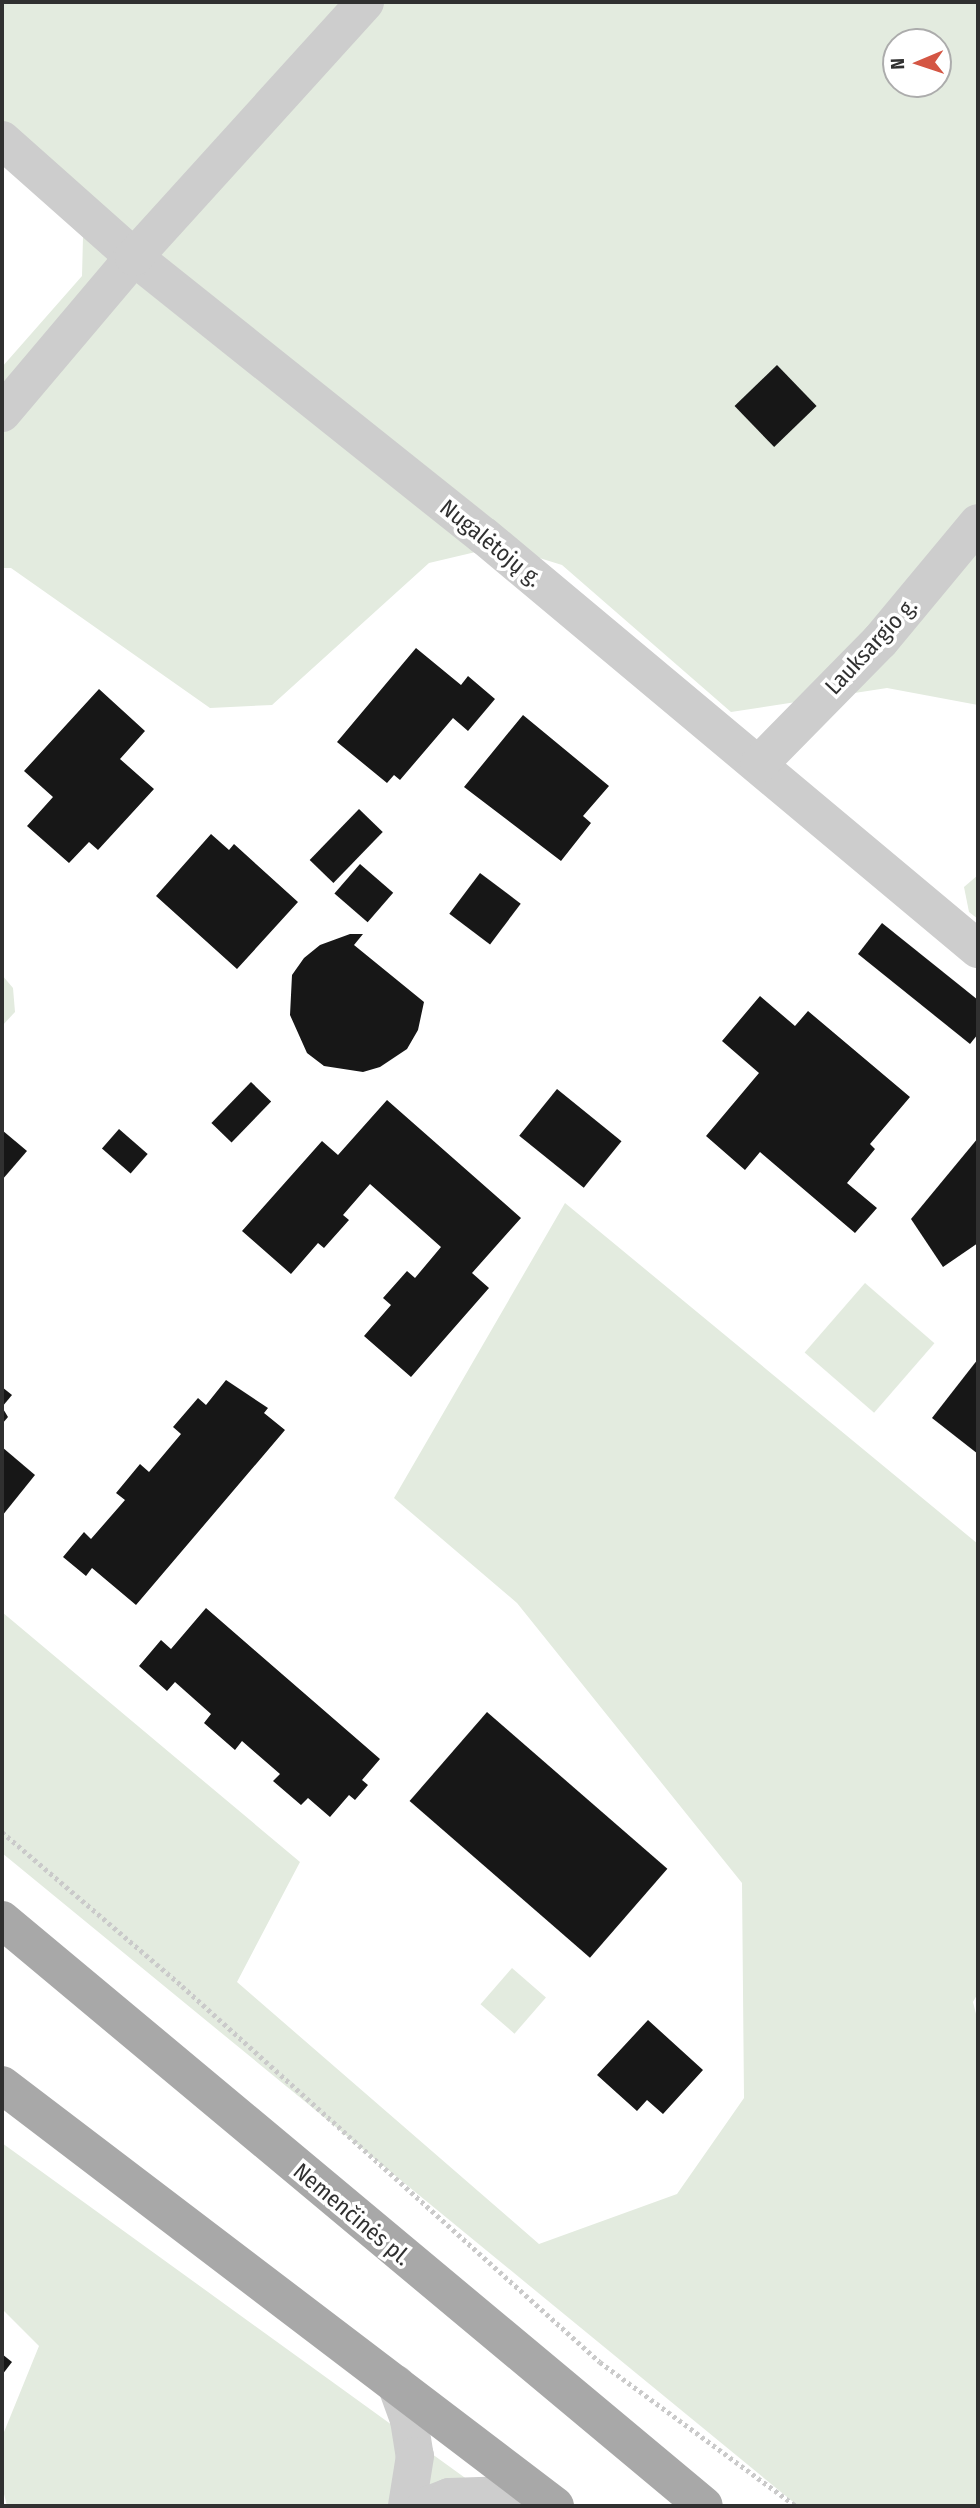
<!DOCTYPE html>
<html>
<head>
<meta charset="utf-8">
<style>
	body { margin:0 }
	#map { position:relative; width:980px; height:2508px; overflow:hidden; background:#fff; font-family:"Fira Sans Condensed",sans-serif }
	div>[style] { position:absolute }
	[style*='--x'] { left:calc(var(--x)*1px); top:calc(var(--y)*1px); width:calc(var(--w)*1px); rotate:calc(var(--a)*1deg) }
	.green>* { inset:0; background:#e3ebdf; transform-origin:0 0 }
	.building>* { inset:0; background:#171717; transform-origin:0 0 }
	.path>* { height:4.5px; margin-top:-2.25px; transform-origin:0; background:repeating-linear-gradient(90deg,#cacaca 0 3.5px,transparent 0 7px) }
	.minor>* { height:38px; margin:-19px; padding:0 19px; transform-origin:19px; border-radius:19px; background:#cdcdcd }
	.major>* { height:38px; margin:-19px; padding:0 19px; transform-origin:19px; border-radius:19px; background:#a8a8a8 }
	span { translate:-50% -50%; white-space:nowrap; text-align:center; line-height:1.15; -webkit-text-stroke:7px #fff; paint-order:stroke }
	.street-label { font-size:23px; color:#303030 }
	.frame { position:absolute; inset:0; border:4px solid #303030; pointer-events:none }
	.north { position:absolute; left:882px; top:28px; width:70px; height:70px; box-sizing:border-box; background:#fff; border:2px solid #acacac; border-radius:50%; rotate:268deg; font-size:19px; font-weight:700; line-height:28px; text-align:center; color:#303030 }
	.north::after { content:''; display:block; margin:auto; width:24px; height:32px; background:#d45644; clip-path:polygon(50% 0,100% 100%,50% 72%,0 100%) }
</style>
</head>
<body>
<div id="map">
	<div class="green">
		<div style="clip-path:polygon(evenodd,2px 2px,978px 2px,978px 705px,887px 688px,731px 712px,562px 565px,501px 546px,429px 563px,272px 705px,210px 708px,11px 568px,2px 568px,2px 367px,82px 276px,83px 237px,2px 162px,2px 2px,896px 42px,938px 42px,938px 84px,896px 84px,896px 42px)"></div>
		<div style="clip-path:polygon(978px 875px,978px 919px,969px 912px,964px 887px)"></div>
		<div style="clip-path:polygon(2px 975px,13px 988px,15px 1012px,2px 1026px)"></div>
		<div style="clip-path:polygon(565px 1203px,978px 1544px,978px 1993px,973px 2002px,978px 2022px,978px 2506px,798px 2506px,2px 1853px,2px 1612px,300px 1862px,237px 1982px,539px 2244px,677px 2194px,744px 2098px,742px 1883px,517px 1603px,394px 1498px)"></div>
		<div style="left:865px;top:1283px;width:92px;height:92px;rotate:41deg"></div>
		<div style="left:512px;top:1968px;width:45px;height:48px;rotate:41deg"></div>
		<div style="clip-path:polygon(2px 2143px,504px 2506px,7px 2506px,2px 2486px,2px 2437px,39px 2346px,2px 2309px)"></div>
	</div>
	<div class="building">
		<div style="left:777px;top:365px;width:57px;height:59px;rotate:46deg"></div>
		<div style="clip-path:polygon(416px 648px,461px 685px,468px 676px,495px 699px,468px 731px,453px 718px,400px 780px,394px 775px,387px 783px,337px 742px)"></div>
		<div style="clip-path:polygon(99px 689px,145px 731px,120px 759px,154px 789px,98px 850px,89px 842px,69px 863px,27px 826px,53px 797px,24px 771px)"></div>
		<div style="clip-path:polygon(523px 715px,609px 786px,583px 816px,591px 823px,561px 861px,464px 787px)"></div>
		<div style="left:359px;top:809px;width:33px;height:71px;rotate:44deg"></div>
		<div style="clip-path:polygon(211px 834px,229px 850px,234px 844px,298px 902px,237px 969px,156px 896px)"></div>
		<div style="left:360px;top:864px;width:44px;height:39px;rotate:41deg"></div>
		<div style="left:480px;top:873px;width:51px;height:51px;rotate:37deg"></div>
		<div style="clip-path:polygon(882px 923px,978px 1000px,978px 1034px,970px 1044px,858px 954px)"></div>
		<div style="clip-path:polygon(350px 934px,363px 934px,354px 945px,424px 1002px,418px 1030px,407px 1049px,380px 1067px,363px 1072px,324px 1066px,307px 1053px,290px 1015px,292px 975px,304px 958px,320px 945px)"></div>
		<div style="clip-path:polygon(760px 996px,795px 1026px,808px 1011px,910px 1097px,870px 1144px,875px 1149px,847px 1183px,877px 1208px,855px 1233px,760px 1152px,745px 1170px,706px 1136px,759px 1073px,722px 1041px)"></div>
		<div style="left:251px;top:1082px;width:28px;height:57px;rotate:44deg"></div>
		<div style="left:557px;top:1089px;width:83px;height:60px;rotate:39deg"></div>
		<div style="clip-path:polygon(387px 1100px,521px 1218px,472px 1273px,489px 1288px,411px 1377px,364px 1336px,391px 1305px,383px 1298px,407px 1271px,415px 1278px,441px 1247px,370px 1184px,343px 1215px,349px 1220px,324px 1248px,318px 1243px,291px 1274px,242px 1231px,322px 1141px,338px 1155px)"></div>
		<div style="left:119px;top:1129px;width:38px;height:26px;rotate:41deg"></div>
		<div style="clip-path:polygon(2px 1130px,27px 1151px,2px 1180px)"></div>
		<div style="clip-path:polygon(978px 1138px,978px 1243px,943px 1267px,911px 1219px)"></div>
		<div style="clip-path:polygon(978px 1359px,978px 1454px,932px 1418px)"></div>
		<div style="clip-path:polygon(226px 1380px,268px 1408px,264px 1413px,285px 1430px,136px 1605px,92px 1568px,86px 1576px,63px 1557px,84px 1532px,91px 1539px,125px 1500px,116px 1493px,140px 1464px,149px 1472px,181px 1434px,173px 1427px,198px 1398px,206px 1405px)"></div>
		<div style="clip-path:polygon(2px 1387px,12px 1395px,2px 1407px)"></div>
		<div style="clip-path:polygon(2px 1407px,8px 1417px,2px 1424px)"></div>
		<div style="clip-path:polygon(2px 1447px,35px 1475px,2px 1516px)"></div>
		<div style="clip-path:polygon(206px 1608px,380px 1759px,362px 1780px,368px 1785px,355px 1800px,349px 1795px,330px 1817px,308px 1798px,301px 1805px,273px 1781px,280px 1774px,242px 1741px,235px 1750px,204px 1723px,211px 1714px,175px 1682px,167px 1691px,139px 1666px,161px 1640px,171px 1649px)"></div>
		<div style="left:487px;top:1712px;width:239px;height:118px;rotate:41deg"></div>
		<div style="clip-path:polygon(648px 2020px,703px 2070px,663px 2114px,647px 2100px,637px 2111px,597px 2075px)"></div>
		<div style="clip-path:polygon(2px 2354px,12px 2362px,2px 2375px)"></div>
	</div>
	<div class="path">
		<div style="--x:2;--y:1832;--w:237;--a:40.5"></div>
		<div style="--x:182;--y:1986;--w:562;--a:41.97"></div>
		<div style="--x:600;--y:2362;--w:243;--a:36.3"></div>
	</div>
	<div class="minor">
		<div style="--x:2;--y:140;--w:176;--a:41.6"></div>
		<div style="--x:134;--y:257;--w:448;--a:38.6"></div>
		<div style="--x:484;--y:536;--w:644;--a:39.9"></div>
		<div style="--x:2;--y:413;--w:204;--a:-49.8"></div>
		<div style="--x:134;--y:257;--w:344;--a:-47.8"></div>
		<div style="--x:759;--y:764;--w:173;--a:-45.5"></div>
		<div style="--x:880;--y:641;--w:153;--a:-50.3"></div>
		<div style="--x:396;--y:2384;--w:38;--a:70"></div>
		<div style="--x:409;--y:2420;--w:36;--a:81"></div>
		<div style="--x:415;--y:2456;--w:51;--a:99.1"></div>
		<div style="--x:426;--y:2506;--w:25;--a:-21"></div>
		<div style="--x:449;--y:2497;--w:89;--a:-1.9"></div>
	</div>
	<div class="major">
		<div style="--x:2;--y:1920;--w:914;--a:39.85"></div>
		<div style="--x:2;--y:2085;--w:695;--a:37.28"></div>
	</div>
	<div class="street-label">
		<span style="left:491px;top:543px;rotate:39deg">Nugalėtojų g.</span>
		<span style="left:871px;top:646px;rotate:-47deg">Lauksargio g.</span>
		<span style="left:352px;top:2214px;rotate:40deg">Nemenčinės pl.</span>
	</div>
	<div class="frame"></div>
	<div class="north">N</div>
</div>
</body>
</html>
